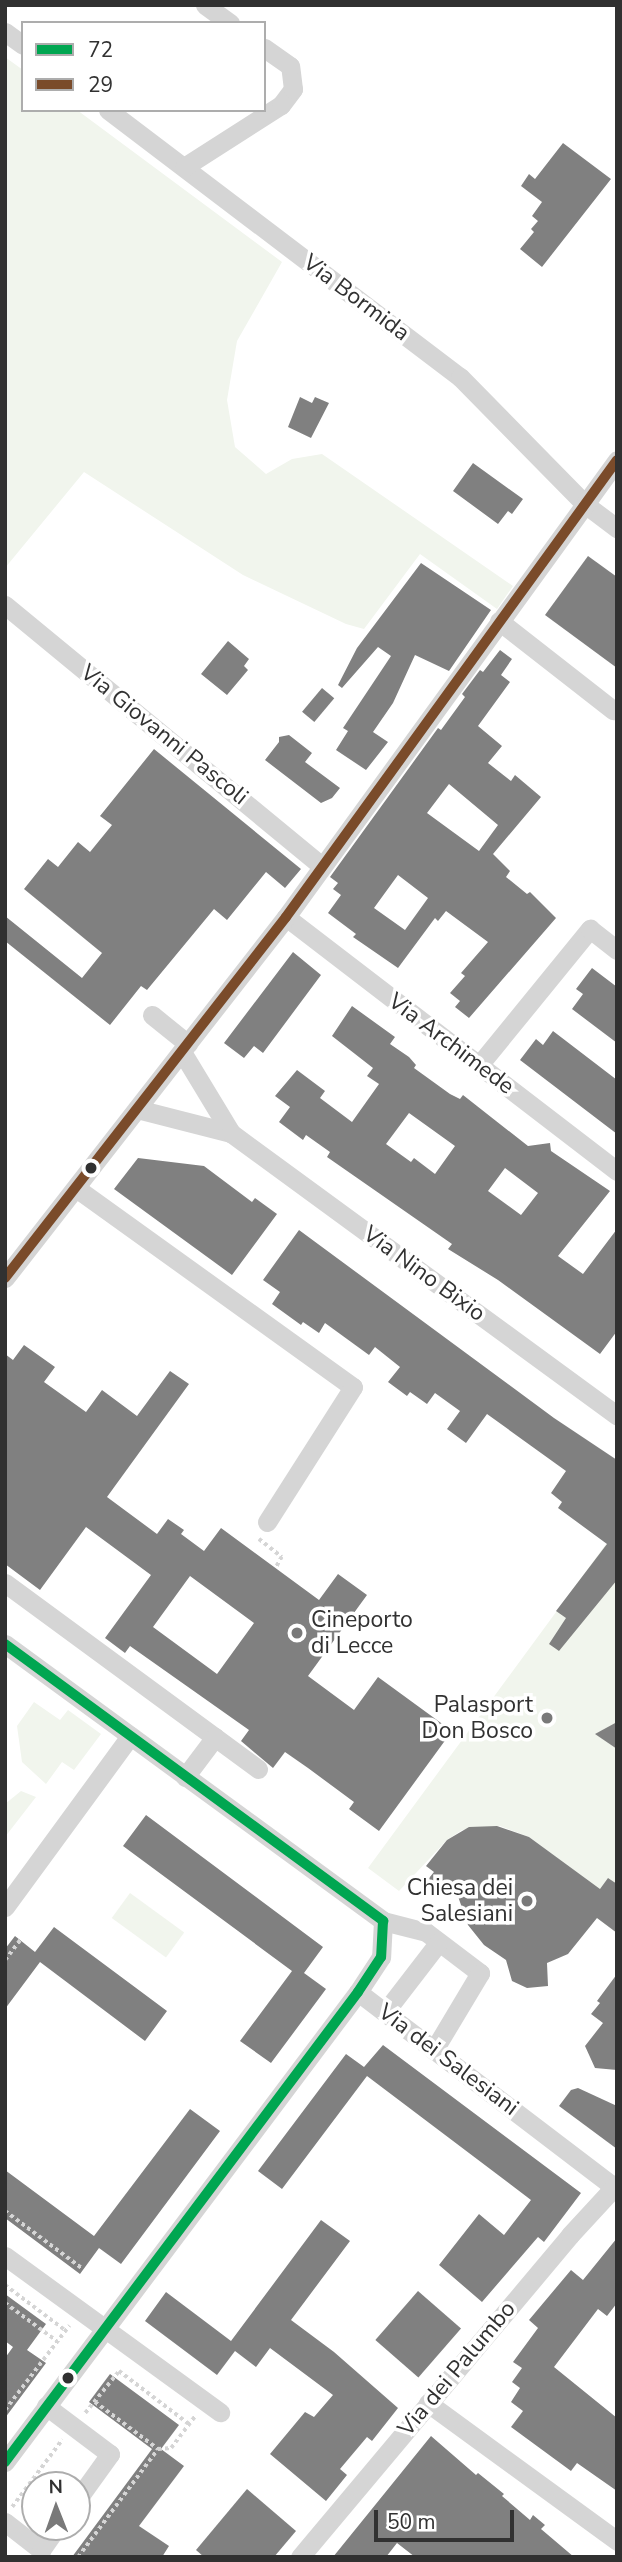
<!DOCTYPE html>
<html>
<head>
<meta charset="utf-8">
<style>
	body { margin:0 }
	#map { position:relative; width:622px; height:2562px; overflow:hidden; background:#fff; font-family:"Nunito Sans",sans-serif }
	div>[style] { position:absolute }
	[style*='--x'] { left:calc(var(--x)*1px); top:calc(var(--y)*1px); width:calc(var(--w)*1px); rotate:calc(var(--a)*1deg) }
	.green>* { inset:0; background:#f1f5ed; transform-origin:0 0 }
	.building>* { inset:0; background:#808080; transform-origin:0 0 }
	.path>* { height:3.5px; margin-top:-1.75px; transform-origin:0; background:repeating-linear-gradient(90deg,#d5d5d5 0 3.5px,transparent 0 7px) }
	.minor>* { height:19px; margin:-9.5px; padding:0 9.5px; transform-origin:9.5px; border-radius:9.5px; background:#d5d5d5 }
	.bus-1>* { height:10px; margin:-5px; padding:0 5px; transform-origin:5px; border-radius:5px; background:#00a651 }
	.bus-2>* { height:10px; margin:-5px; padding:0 5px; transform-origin:5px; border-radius:5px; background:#7a4b2a }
	.dots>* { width:19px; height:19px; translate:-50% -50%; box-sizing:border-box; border:4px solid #fff; border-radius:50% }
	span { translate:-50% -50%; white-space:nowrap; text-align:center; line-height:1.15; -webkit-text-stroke:7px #fff; paint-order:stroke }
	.street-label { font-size:23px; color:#313131 }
	.poi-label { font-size:23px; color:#313131 }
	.left { translate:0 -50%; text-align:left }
	.right { translate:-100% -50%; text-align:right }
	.frame { position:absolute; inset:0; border:7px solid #313131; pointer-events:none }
	.legend { position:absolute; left:21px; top:21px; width:245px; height:91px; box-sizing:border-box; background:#fff; border:2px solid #adadad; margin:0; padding:9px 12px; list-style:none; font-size:21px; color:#313131 }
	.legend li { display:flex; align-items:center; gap:14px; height:35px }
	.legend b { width:35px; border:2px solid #adadad }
	.north { position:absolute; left:21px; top:2471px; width:70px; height:70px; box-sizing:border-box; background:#fff; border:2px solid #adadad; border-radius:50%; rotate:359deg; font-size:19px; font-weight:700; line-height:28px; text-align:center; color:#313131 }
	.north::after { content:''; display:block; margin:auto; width:24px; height:32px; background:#797979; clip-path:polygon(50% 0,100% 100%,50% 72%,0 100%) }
	.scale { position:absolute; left:374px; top:2510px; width:140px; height:32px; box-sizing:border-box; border:4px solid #313131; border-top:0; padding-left:9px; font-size:21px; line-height:24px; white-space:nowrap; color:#313131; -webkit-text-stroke:5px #fff; paint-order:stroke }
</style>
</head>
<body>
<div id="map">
	<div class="green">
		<div style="clip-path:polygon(5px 57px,23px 70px,23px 110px,77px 110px,282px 262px,237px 341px,227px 400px,235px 447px,266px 474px,292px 459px,322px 454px,513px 586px,497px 609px,420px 554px,364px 629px,346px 624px,243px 575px,84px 472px,5px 568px)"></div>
		<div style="clip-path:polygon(606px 1544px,617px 1551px,617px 1933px,585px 1909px,599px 1889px,529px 1837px,500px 1826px,462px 1830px,447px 1840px,399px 1891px,368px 1868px)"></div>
		<div style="clip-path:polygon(34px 1702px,60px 1720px,68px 1710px,101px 1734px,74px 1770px,62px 1762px,46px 1784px,22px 1762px,17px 1726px)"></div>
		<div style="clip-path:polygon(21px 1791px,36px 1797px,5px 1837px,5px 1804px)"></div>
		<div style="left:130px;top:1893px;width:67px;height:31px;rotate:36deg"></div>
	</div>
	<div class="building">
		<div style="clip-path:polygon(563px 143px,611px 179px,542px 267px,520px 249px,534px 232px,531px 229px,538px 221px,532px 216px,542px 202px,521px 186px,529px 174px,535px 179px)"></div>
		<div style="clip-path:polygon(300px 397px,312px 403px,315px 397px,329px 403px,311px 438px,288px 427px)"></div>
		<div style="clip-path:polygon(473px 463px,523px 499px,512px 514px,508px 511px,498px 524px,453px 491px)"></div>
		<div style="clip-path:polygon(588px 556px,617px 577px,617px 668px,545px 615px)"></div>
		<div style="clip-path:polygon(421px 563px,491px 610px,449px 671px,415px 655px,393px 703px,373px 732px,388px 742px,366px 770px,336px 750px,348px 731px,343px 728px,391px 656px,378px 647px,342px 688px,338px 685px,357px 648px)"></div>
		<div style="clip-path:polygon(228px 641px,249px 659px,244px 666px,248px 670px,227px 695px,201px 674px)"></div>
		<div style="clip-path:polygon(evenodd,500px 650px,512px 659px,501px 675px,510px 682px,478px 726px,502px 746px,488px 763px,511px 781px,515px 775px,541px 797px,493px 854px,510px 871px,506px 877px,527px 894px,530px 892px,556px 918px,469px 1018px,455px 1007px,460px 1001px,450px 993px,465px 976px,461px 973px,488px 942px,446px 911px,438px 921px,435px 918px,398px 968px,353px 937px,356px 934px,328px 913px,341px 895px,333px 889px,338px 883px,330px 877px,438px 728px,441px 730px,465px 697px,462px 694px,480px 670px,483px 672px,500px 650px,449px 784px,498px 825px,479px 851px,427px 813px,449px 784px,500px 650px,398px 875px,428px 898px,405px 930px,374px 908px,398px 875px)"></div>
		<div style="left:322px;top:688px;width:16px;height:31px;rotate:40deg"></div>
		<div style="clip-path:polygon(289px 735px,312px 753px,305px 762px,340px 788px,332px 798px,321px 803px,265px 760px,279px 742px,279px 737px)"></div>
		<div style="clip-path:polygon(154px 749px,301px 869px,285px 888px,266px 872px,227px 920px,214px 909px,147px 990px,141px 986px,110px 1025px,5px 941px,5px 916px,82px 978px,102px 953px,24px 889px,48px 859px,58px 867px,78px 842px,90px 852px,112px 825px,100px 816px)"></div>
		<div style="clip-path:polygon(293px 952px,321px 975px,263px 1053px,254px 1046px,244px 1058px,224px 1043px)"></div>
		<div style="clip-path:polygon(592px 968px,617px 987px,617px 1043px,572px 1009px,583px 994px,576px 989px)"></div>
		<div style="clip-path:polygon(evenodd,352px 1006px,395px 1037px,390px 1044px,409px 1057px,416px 1065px,414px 1068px,450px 1094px,460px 1099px,463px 1095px,528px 1146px,550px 1143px,551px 1151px,610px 1191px,558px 1256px,583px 1274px,617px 1229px,617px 1331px,600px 1354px,498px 1280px,448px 1249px,452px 1244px,327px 1157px,330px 1152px,306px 1135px,303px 1140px,279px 1122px,290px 1107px,275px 1096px,297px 1070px,325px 1091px,320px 1098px,352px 1122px,379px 1084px,367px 1076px,373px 1068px,332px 1036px,352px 1006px,409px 1113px,455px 1146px,435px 1174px,414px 1158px,411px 1162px,386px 1144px,409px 1113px,352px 1006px,505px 1168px,538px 1193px,521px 1215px,488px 1191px,505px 1168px)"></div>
		<div style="clip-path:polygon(553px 1031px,617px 1080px,617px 1134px,520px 1060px,536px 1039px,543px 1045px)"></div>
		<div style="clip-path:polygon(138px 1158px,204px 1166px,252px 1202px,255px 1198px,277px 1214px,232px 1275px,114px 1189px)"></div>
		<div style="clip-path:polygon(299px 1230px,554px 1418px,617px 1460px,617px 1580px,559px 1651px,549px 1644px,566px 1618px,556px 1611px,607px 1544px,558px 1508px,562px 1502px,551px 1493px,566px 1471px,487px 1414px,466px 1443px,447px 1429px,460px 1411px,435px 1393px,427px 1404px,410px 1392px,407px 1396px,388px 1382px,400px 1367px,375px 1347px,369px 1355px,325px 1323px,319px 1333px,303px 1322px,301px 1325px,272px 1304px,280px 1292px,263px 1280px)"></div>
		<div style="clip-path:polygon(evenodd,24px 1345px,55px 1367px,44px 1382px,86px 1412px,102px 1390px,137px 1416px,170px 1371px,189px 1384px,107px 1497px,157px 1534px,168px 1519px,184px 1530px,181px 1534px,204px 1551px,221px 1528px,319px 1600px,338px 1574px,367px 1595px,308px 1676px,354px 1710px,378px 1677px,452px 1731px,379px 1831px,349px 1809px,354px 1802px,308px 1768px,285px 1752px,273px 1768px,241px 1741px,249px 1730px,130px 1646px,125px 1653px,105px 1638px,151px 1575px,86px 1527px,40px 1590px,5px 1564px,5px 1354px,13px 1360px,24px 1345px,190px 1576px,254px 1623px,217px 1674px,153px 1627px,190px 1576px)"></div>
		<div style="clip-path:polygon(617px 1722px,617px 1749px,595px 1734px)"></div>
		<div style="clip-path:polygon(146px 1815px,323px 1947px,304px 1973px,326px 1989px,271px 2063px,240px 2041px,292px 1971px,123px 1846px)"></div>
		<div style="clip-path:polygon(497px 1826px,529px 1837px,600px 1889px,608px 1878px,617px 1884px,617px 1933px,597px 1918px,568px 1954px,547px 1963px,548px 1986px,527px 1988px,512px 1981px,506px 1960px,484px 1945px,468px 1925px,453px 1882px,443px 1896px,425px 1883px,434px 1872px,426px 1866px,447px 1840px,469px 1827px)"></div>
		<div style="clip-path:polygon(54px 1927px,167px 2011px,145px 2041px,40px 1962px,5px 2009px,5px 1949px,15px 1936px,35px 1952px)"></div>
		<div style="clip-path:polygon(617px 1974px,617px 2070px,595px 2068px,585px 2046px,603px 2023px,591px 2014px,600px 2003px,597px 2001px)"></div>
		<div style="clip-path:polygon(383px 2045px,581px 2193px,544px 2242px,538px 2237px,482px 2302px,439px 2265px,479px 2214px,504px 2235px,531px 2200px,367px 2076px,282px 2189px,258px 2171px,346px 2054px,364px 2067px)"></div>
		<div style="clip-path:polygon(578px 2088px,617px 2106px,617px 2149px,559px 2106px,571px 2090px)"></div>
		<div style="clip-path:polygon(190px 2109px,220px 2131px,121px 2264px,99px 2248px,80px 2274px,5px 2218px,5px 2170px,94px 2236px)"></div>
		<div style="clip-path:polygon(321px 2220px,350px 2241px,291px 2320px,334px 2352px,398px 2408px,372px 2441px,367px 2437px,340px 2469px,347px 2475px,326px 2501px,270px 2454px,305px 2412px,314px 2417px,333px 2395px,270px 2348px,256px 2367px,235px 2351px,217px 2375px,145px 2321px,166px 2292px,231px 2341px)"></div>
		<div style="clip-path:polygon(617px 2238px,617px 2303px,607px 2316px,598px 2309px,554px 2367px,617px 2418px,617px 2491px,577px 2463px,571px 2471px,511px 2427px,523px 2411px,511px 2402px,520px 2388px,512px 2382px,522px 2368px,513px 2362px,538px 2328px,529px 2320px,571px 2270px,583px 2280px)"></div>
		<div style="left:418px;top:2291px;width:57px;height:65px;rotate:41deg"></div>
		<div style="clip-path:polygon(5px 2294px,46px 2324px,27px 2350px,46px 2363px,5px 2418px,5px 2358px,13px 2347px,5px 2341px)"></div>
		<div style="clip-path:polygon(110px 2374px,179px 2425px,161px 2449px,184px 2466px,139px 2526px,169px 2546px,162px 2557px,72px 2557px,152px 2449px,89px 2402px)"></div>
		<div style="clip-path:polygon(431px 2436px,476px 2475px,478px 2473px,504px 2494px,502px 2496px,530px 2520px,533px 2515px,545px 2525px,541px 2529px,574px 2557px,415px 2557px,397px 2543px,386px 2557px,333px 2557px)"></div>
		<div style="clip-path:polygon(247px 2489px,296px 2531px,274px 2557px,204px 2557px,196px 2550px)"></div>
	</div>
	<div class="path">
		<div style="--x:259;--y:1539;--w:29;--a:38"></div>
		<div style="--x:282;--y:1557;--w:13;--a:119"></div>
		<div style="--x:5;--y:1960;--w:25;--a:-53"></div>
		<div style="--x:5;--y:2211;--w:97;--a:36.6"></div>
		<div style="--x:5;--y:2285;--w:75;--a:36.9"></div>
		<div style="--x:5;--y:2303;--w:64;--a:36.2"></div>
		<div style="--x:95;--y:2402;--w:79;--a:36.7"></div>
		<div style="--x:5;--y:2410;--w:106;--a:-52.7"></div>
		<div style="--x:85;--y:2413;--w:54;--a:-51"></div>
		<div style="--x:119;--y:2371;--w:88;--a:37.1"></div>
		<div style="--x:12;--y:2507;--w:84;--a:-53.3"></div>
		<div style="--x:78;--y:2557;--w:134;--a:-53.5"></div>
		<div style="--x:158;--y:2449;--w:13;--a:-4"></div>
		<div style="--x:171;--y:2448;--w:40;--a:-53"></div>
	</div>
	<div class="minor">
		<div style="--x:205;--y:5;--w:31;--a:36"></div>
		<div style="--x:5;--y:32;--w:22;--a:36"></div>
		<div style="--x:108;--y:110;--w:442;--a:37.2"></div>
		<div style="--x:460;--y:377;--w:180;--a:45.5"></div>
		<div style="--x:586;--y:505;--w:39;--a:37"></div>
		<div style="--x:184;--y:167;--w:115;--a:-32.6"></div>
		<div style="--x:281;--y:105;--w:20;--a:-53"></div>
		<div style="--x:293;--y:89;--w:23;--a:-97"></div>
		<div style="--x:290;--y:66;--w:32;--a:-145"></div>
		<div style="--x:5;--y:605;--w:411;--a:39.5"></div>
		<div style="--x:499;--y:621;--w:145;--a:38"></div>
		<div style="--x:286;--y:917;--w:417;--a:37.5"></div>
		<div style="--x:152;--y:1015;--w:46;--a:38.9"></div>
		<div style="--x:182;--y:1052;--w:95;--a:58.8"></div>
		<div style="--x:479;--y:1065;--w:176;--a:-50.8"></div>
		<div style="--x:590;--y:929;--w:34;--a:38"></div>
		<div style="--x:137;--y:1109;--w:97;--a:14.3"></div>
		<div style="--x:231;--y:1133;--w:478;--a:36.2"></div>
		<div style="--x:76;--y:1188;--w:341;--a:35.7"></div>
		<div style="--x:353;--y:1387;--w:160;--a:122.5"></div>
		<div style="--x:5;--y:1278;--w:457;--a:-52.1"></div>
		<div style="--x:286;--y:917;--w:564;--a:-54.08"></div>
		<div style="--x:5;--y:1583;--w:314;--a:36.3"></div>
		<div style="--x:5;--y:1644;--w:469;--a:36.2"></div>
		<div style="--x:383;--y:1921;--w:36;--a:93"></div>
		<div style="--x:381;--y:1957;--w:42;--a:123.3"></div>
		<div style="--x:358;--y:1992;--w:588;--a:126.91"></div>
		<div style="--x:185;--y:1777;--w:50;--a:-53.1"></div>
		<div style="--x:5;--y:1907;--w:212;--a:-53.8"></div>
		<div style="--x:383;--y:1921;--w:44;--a:14.3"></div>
		<div style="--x:426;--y:1932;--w:68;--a:37.2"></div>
		<div style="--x:480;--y:1973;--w:90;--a:120.9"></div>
		<div style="--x:358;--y:1992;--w:322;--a:37.3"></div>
		<div style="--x:385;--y:2012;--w:88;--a:-52.4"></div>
		<div style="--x:5;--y:2256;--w:266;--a:36"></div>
		<div style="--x:428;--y:2403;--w:234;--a:36.1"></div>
		<div style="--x:46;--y:2406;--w:80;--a:36.9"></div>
		<div style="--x:110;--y:2454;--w:57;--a:125.7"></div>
		<div style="--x:5;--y:2522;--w:46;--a:37.9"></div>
		<div style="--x:41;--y:2550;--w:28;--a:-55"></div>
		<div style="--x:300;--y:2557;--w:420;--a:-50"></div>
		<div style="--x:570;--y:2235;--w:69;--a:-47.3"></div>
	</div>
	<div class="bus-1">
		<div style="--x:5;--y:1644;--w:469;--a:36.2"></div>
		<div style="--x:383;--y:1921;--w:36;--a:93"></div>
		<div style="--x:381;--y:1957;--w:42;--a:123.3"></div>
		<div style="--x:358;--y:1992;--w:588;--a:126.91"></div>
	</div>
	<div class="bus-2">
		<div style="--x:5;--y:1278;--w:457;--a:-52.1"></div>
		<div style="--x:286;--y:917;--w:564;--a:-54.08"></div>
	</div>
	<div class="dots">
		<div style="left:91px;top:1168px;background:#313131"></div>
		<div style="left:297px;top:1633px;background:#797979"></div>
		<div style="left:547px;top:1718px;background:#797979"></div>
		<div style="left:527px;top:1901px;background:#797979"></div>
		<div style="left:68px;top:2378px;background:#313131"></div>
	</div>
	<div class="street-label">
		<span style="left:356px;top:298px;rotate:37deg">Via Bormida</span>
		<span style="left:164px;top:735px;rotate:39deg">Via Giovanni Pascoli</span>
		<span style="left:451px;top:1044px;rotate:37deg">Via Archimede</span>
		<span style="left:424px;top:1274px;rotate:36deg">Via Nino Bixio</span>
		<span style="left:448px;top:2060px;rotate:37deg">Via dei Salesiani</span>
		<span style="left:457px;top:2369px;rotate:-50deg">Via dei Palumbo</span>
	</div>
	<div class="poi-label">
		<span class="left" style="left:311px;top:1633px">Cineporto<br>di Lecce</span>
		<span class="right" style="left:533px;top:1718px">Palasport<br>Don Bosco</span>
		<span class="right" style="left:513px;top:1901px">Chiesa dei<br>Salesiani</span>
	</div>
	<div class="frame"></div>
	<ul class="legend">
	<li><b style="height:9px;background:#00a651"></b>72</li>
	<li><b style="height:9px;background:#7a4b2a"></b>29</li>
	</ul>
	<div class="north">N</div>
	<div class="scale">50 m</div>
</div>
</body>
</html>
